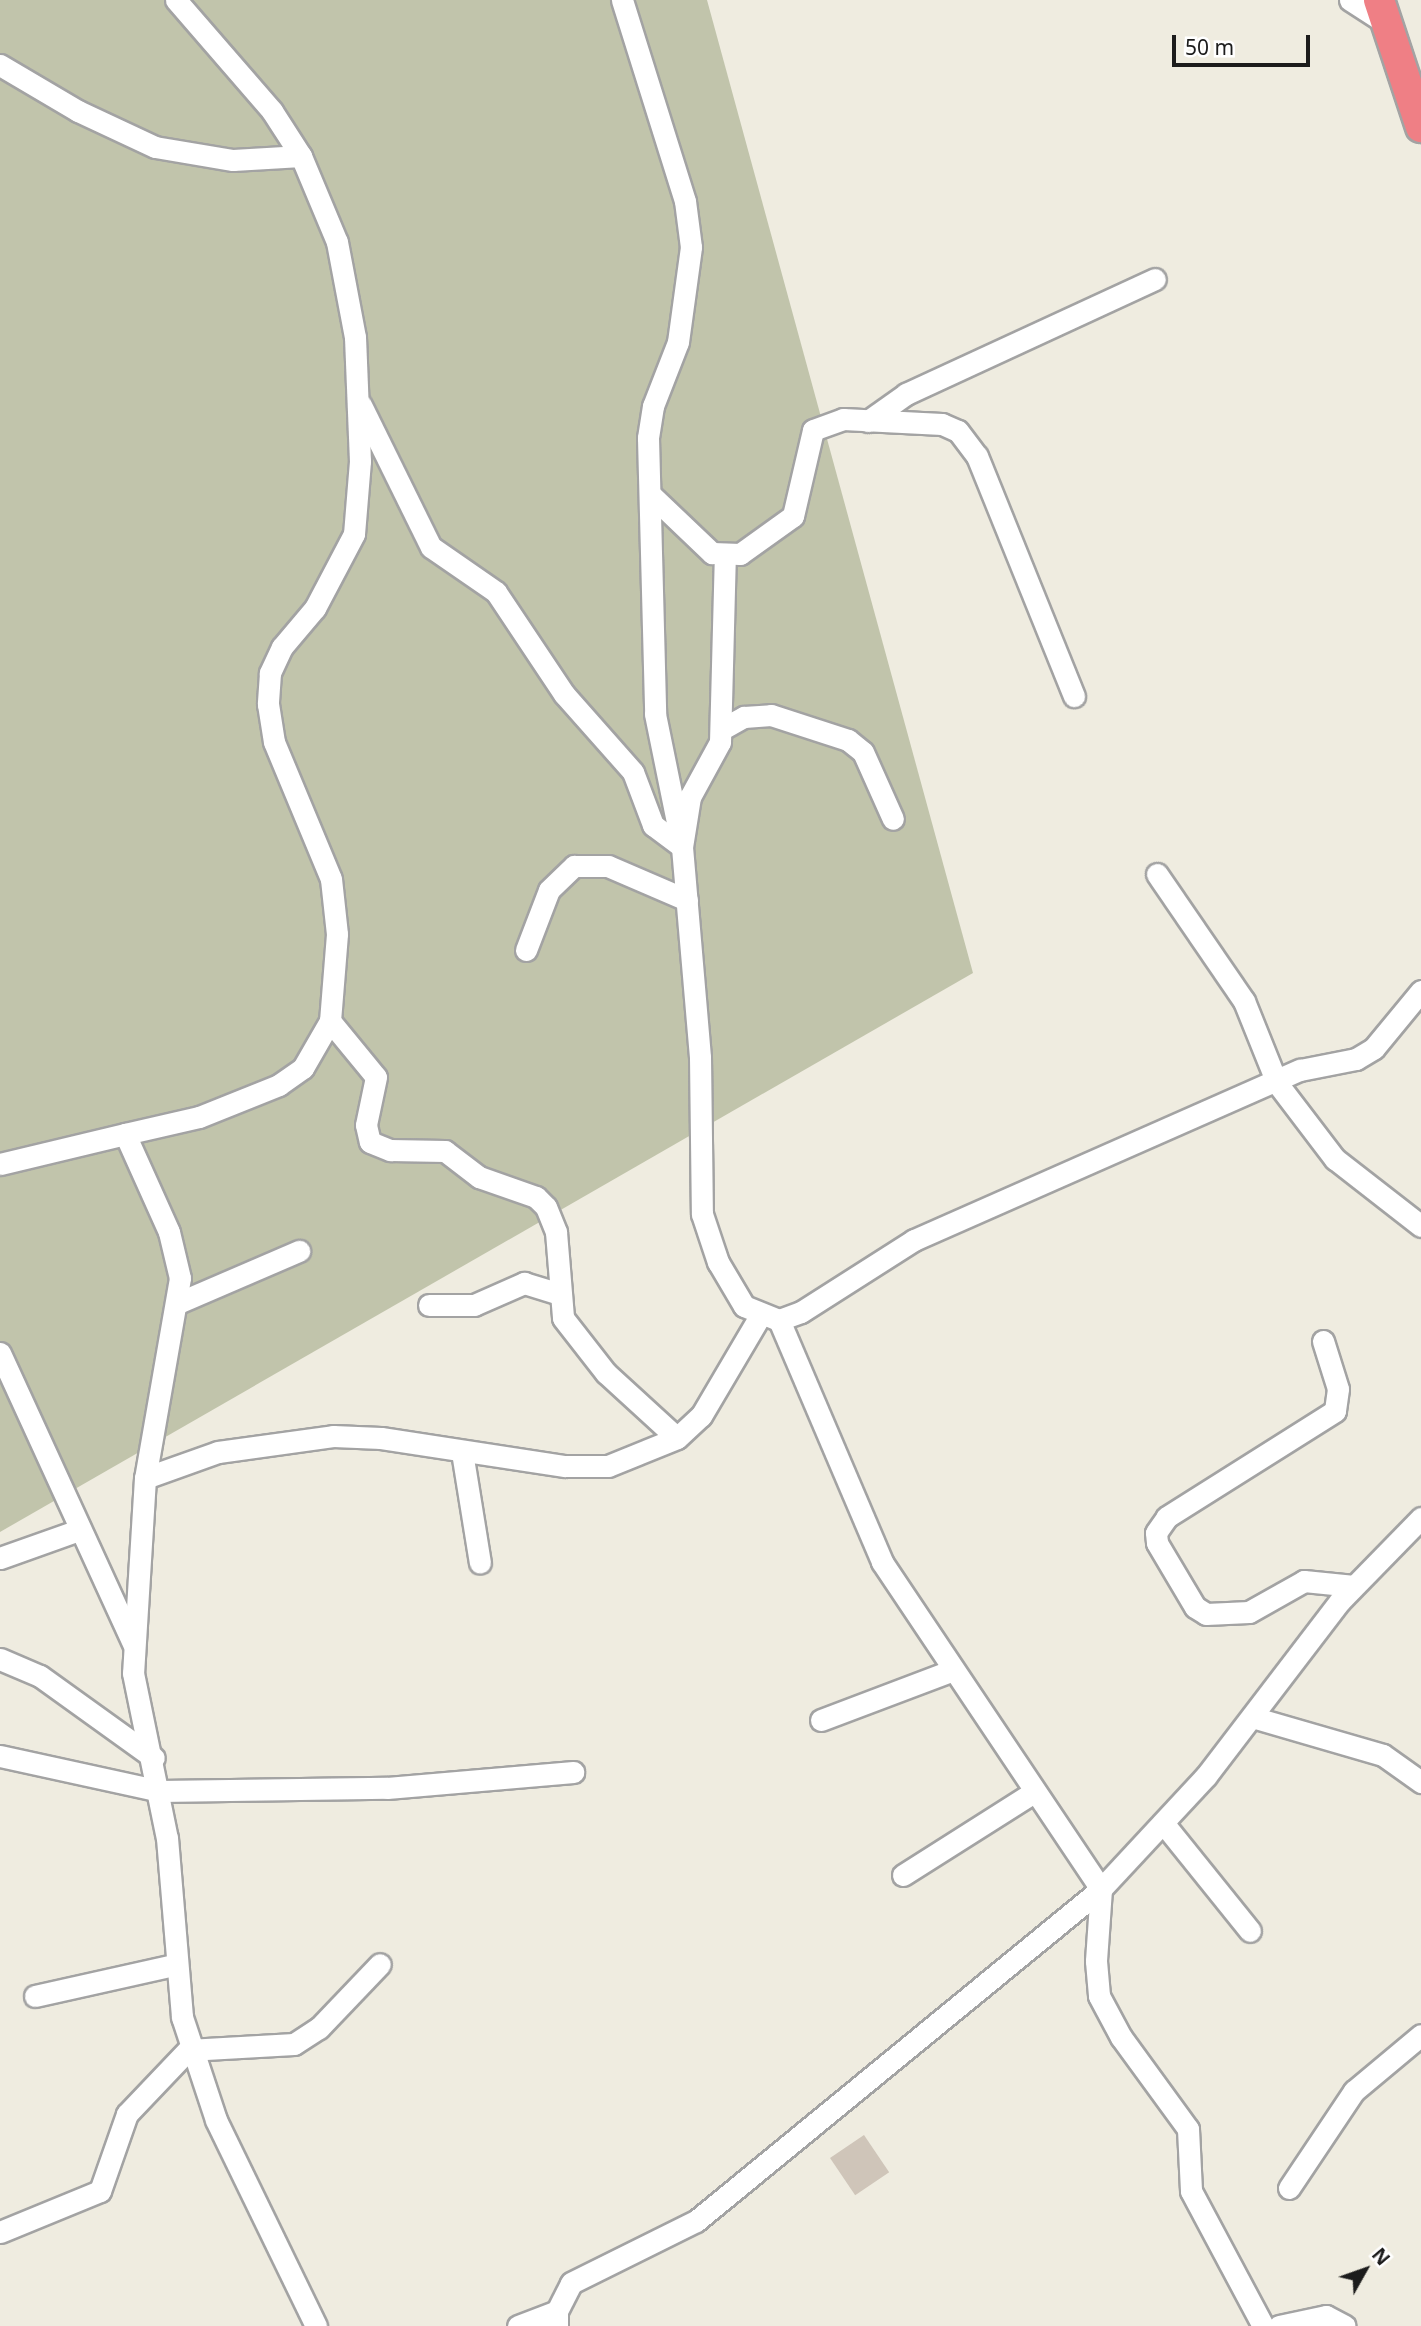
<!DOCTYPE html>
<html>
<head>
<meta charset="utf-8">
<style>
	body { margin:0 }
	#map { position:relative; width:1421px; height:2326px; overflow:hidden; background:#efece0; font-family:"Noto Sans",sans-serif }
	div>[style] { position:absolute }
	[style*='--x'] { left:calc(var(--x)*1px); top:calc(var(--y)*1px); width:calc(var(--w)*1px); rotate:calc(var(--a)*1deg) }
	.construction>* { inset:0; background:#c1c4ab }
	.building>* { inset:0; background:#cfc5b9; transform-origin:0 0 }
	.roads { filter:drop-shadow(2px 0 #a3a3a3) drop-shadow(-2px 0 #a3a3a3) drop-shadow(0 2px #a3a3a3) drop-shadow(0 -2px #a3a3a3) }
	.minor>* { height:21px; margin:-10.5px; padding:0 10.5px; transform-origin:10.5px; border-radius:10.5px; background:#fff }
	.highway>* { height:30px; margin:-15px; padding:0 15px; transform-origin:15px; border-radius:15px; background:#ef7f85 }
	span { translate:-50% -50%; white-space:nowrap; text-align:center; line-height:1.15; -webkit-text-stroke:5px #fff; paint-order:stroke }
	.north { position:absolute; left:1330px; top:2235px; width:70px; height:70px; -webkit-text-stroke:5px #fff; paint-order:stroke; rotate:50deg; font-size:19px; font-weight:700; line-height:28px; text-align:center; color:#1c1c1c }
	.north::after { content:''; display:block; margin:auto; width:24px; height:32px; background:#1c1c1c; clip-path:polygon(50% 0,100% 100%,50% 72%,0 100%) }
	.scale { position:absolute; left:1172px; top:35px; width:138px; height:32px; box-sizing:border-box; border:4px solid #1c1c1c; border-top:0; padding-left:9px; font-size:21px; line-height:24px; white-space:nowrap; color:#1c1c1c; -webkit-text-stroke:5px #fff; paint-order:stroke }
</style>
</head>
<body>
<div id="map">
	<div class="construction">
		<div style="clip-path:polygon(0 0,707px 0,973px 973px,0 1532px)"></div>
	</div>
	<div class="building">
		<div style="left:864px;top:2135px;width:45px;height:41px;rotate:56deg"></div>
	</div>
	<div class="roads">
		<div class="minor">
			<div style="--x:176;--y:0;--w:147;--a:49.1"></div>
			<div style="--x:272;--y:111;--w:54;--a:57.2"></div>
			<div style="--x:622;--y:0;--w:211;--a:72.6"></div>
			<div style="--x:685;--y:201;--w:46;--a:82.6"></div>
			<div style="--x:691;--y:247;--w:96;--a:97.8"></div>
			<div style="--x:678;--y:342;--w:69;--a:111.3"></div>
			<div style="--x:653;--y:406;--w:32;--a:99"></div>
			<div style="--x:648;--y:438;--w:276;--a:88.5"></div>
			<div style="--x:655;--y:714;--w:136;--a:78.5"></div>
			<div style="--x:682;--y:847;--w:211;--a:85.1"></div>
			<div style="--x:700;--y:1057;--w:157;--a:89.3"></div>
			<div style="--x:702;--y:1214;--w:51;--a:71.6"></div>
			<div style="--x:718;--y:1262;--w:51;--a:59.4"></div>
			<div style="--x:744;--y:1306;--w:38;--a:22"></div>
			<div style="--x:779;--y:1320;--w:23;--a:-20"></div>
			<div style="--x:801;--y:1312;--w:134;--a:-32.5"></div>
			<div style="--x:914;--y:1240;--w:422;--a:-23.8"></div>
			<div style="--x:1300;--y:1070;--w:57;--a:-11.1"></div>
			<div style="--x:1356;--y:1059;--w:21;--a:-31"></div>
			<div style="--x:1374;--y:1048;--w:74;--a:-50.5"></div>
			<div style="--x:1350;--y:0;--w:46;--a:32.7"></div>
			<div style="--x:0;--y:65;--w:91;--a:30.5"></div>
			<div style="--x:78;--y:111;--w:85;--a:25.1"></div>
			<div style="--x:155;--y:147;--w:79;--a:9.5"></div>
			<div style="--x:233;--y:160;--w:68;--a:-3.4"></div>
			<div style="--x:301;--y:156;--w:93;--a:67.3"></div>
			<div style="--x:337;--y:242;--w:97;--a:79.3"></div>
			<div style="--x:355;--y:337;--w:124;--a:87.7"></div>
			<div style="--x:360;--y:461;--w:73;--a:94.7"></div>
			<div style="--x:354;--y:534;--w:84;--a:117.8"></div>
			<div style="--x:315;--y:608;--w:51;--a:130.2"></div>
			<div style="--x:282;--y:647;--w:29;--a:115"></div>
			<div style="--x:270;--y:673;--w:31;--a:94"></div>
			<div style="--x:268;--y:704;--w:38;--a:81"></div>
			<div style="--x:274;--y:742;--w:148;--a:67.4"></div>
			<div style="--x:331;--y:879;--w:55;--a:83.8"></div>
			<div style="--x:337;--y:934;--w:87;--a:94.6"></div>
			<div style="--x:330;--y:1021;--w:54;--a:119.9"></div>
			<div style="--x:303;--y:1068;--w:29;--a:145"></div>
			<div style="--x:279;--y:1085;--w:86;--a:158.2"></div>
			<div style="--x:199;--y:1117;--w:76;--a:167.1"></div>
			<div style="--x:125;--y:1134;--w:107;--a:65.8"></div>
			<div style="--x:169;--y:1232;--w:47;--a:76.6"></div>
			<div style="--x:180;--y:1278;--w:203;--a:99.9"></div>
			<div style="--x:145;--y:1478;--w:195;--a:93.5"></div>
			<div style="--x:133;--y:1673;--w:168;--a:78.4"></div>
			<div style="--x:167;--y:1838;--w:180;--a:85.2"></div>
			<div style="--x:182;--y:2017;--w:108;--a:71.7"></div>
			<div style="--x:216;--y:2120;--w:229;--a:64.1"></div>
			<div style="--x:361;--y:405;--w:158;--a:63.8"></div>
			<div style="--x:431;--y:547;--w:79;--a:34.7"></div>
			<div style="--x:496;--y:592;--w:123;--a:56.3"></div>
			<div style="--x:564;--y:694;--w:104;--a:48.5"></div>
			<div style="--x:633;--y:772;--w:57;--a:69.3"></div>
			<div style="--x:653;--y:825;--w:36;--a:37"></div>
			<div style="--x:682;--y:847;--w:51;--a:-80.9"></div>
			<div style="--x:690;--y:797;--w:63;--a:-61.4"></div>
			<div style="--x:720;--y:742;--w:186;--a:-88.5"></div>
			<div style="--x:868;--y:421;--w:47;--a:-35.4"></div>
			<div style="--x:906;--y:394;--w:274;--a:-24.8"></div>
			<div style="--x:650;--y:494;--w:86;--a:43.6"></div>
			<div style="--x:712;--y:553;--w:28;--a:2"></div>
			<div style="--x:740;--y:554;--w:65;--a:-35.6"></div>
			<div style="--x:793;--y:516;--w:88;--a:-76.9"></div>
			<div style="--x:813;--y:430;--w:32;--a:-20"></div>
			<div style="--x:843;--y:419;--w:99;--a:2.9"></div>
			<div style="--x:942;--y:424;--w:17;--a:24"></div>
			<div style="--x:958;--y:431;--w:31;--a:53"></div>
			<div style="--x:977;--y:456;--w:259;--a:68"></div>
			<div style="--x:722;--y:729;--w:25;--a:-29"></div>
			<div style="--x:744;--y:717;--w:27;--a:-4"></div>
			<div style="--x:771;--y:715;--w:81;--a:18"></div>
			<div style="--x:848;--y:740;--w:19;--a:39"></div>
			<div style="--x:863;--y:752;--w:73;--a:65.9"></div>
			<div style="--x:1157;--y:874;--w:154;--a:55.6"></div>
			<div style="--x:1244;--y:1001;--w:88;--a:68.1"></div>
			<div style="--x:1277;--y:1083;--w:96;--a:52.7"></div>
			<div style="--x:1335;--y:1159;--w:109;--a:37.9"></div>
			<div style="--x:526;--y:950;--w:64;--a:-69"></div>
			<div style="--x:549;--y:890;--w:35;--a:-44"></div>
			<div style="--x:574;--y:866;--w:34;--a:0"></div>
			<div style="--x:608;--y:866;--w:86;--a:23.3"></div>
			<div style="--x:330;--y:1021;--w:72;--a:50.6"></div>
			<div style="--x:376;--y:1077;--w:49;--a:101.8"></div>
			<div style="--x:366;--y:1125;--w:17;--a:77"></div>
			<div style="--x:370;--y:1142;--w:22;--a:22"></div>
			<div style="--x:390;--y:1150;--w:55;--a:1"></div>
			<div style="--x:445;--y:1151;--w:43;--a:37.4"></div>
			<div style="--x:479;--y:1177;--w:60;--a:19.3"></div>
			<div style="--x:536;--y:1197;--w:14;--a:45"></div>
			<div style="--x:546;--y:1207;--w:27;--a:68"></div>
			<div style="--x:556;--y:1232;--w:86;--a:85.3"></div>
			<div style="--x:563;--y:1318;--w:70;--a:52"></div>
			<div style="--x:606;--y:1373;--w:96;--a:42.5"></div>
			<div style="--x:0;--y:1164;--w:129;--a:-13.5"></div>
			<div style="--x:178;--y:1303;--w:132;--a:-23.3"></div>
			<div style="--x:429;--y:1305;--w:45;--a:0"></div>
			<div style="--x:474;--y:1305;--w:55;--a:-23.7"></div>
			<div style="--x:524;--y:1283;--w:38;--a:17"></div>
			<div style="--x:779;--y:1320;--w:263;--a:66.9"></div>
			<div style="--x:882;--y:1562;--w:394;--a:56.2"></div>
			<div style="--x:1101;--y:1889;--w:72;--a:94"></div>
			<div style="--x:1096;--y:1961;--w:35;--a:85"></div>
			<div style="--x:1099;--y:1996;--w:47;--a:61.8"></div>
			<div style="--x:1121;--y:2037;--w:114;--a:53.9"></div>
			<div style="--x:1188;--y:2129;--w:62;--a:87.2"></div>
			<div style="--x:1191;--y:2191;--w:153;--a:61.9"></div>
			<div style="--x:1323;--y:1341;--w:50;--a:72.6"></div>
			<div style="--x:1338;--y:1389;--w:22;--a:98"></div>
			<div style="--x:1335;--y:1411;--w:199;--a:147.8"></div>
			<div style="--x:1167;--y:1517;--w:19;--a:125"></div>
			<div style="--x:1156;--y:1533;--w:10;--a:84"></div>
			<div style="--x:1157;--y:1543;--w:74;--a:59.3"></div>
			<div style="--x:1195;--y:1607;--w:13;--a:32"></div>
			<div style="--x:1206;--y:1614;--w:43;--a:-2.7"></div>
			<div style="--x:1249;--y:1612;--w:63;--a:-29.4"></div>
			<div style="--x:1304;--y:1581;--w:50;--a:5.7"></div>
			<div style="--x:0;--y:1353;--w:320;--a:65.4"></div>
			<div style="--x:462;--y:1452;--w:112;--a:80.8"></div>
			<div style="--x:145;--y:1478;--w:77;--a:-19.6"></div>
			<div style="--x:218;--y:1452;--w:116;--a:-7.9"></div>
			<div style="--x:333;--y:1436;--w:48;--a:2.4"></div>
			<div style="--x:381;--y:1438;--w:186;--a:8.7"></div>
			<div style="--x:565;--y:1466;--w:43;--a:0"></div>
			<div style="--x:608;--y:1466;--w:74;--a:-22.1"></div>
			<div style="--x:677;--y:1438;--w:33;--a:-43"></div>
			<div style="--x:701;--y:1416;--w:116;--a:-59.5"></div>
			<div style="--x:0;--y:1558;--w:84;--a:-19.5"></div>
			<div style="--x:0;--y:1659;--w:43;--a:23"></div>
			<div style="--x:40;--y:1676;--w:140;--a:35.7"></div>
			<div style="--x:1252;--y:1717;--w:136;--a:16.2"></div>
			<div style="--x:1383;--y:1755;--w:47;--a:35.4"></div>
			<div style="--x:821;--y:1720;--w:141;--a:-20.7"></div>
			<div style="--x:0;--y:1756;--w:164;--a:12.3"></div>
			<div style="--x:160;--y:1791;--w:227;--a:-0.8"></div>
			<div style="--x:387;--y:1788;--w:187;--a:-4.9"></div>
			<div style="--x:1164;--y:1824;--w:137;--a:51.2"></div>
			<div style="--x:903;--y:1875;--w:153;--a:-32.4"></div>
			<div style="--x:35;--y:1996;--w:142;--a:-12.6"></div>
			<div style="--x:1289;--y:2188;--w:117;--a:-56.2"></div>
			<div style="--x:1354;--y:2091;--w:87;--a:-39.9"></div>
			<div style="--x:0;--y:2232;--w:108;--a:-22.3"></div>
			<div style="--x:100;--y:2191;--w:82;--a:-70.7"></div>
			<div style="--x:127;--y:2114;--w:88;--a:-46.4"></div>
			<div style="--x:188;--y:2050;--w:106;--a:-3.2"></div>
			<div style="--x:294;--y:2044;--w:30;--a:-33"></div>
			<div style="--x:319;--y:2028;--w:88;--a:-46.4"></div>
			<div style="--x:518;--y:2326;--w:42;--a:-21"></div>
			<div style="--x:557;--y:2326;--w:15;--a:-90"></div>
			<div style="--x:557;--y:2311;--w:31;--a:-63"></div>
			<div style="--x:571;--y:2283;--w:140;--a:-26.4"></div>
			<div style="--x:696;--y:2221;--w:524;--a:-39.34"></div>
			<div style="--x:1101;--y:1889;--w:154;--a:-47.1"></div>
			<div style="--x:1206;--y:1776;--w:220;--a:-52.6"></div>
			<div style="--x:1340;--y:1601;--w:116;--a:-45.7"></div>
			<div style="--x:1279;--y:2326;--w:48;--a:-12"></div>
			<div style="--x:1326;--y:2316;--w:21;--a:28"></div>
		</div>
		<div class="highway">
			<div style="--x:1379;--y:0;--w:134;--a:71.7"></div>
		</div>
	</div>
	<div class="north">N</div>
	<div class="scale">50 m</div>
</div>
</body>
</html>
